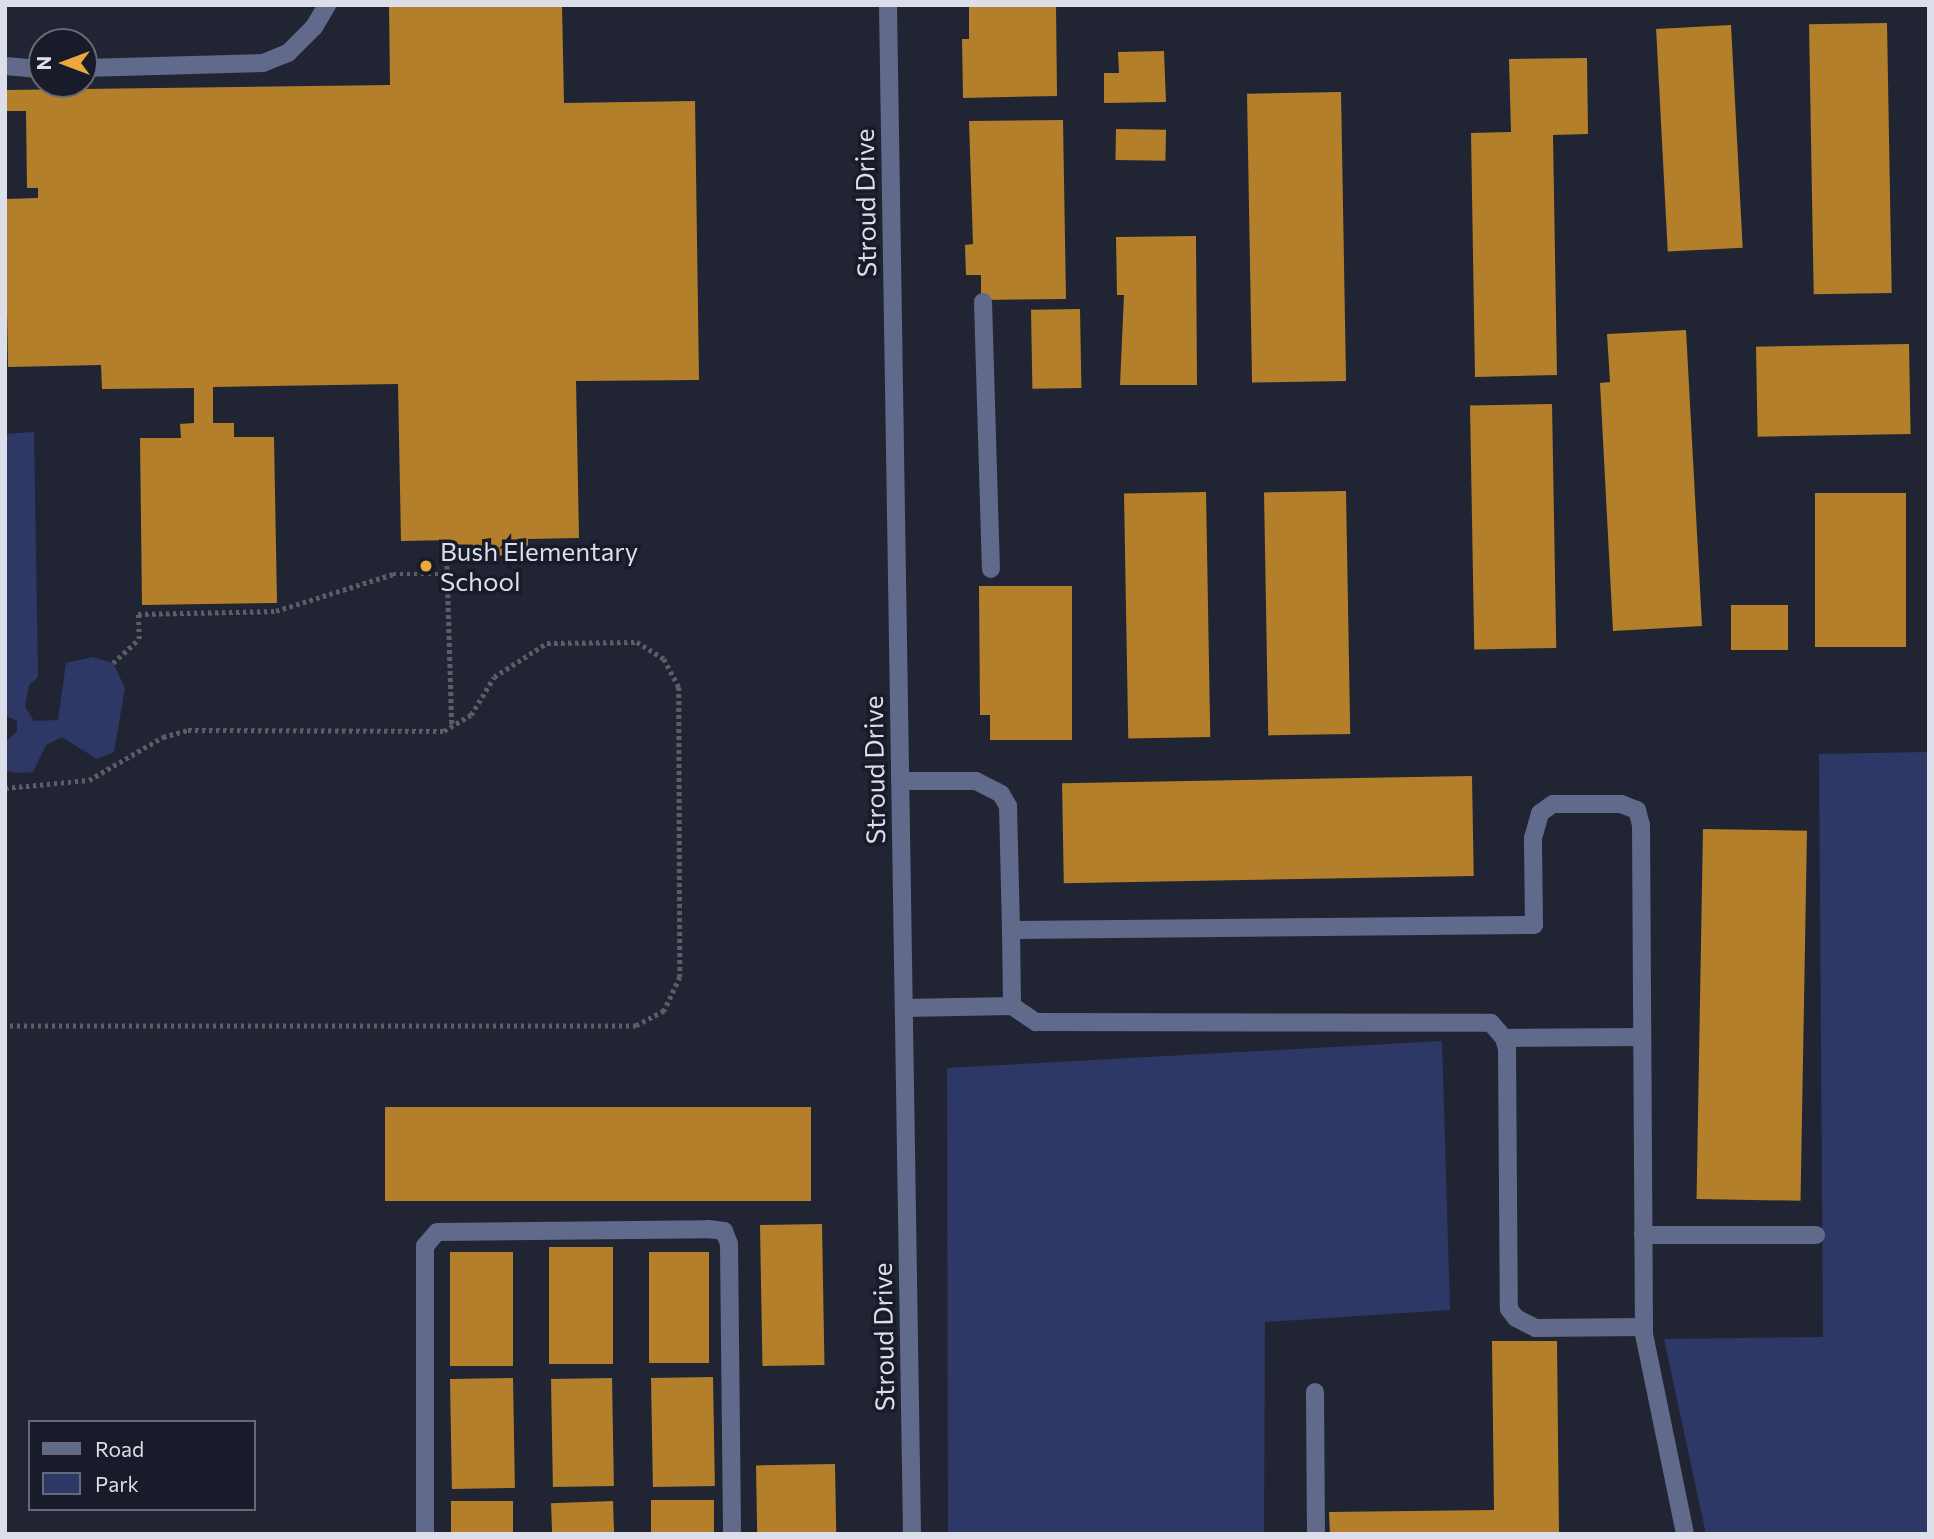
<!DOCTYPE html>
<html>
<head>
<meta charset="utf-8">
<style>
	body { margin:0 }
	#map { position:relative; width:1934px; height:1539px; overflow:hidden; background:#212533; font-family:Commissioner,sans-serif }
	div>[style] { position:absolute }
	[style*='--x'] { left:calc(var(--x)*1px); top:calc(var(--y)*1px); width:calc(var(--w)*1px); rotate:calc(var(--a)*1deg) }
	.green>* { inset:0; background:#2d3866 }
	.building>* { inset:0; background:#b47f2a; transform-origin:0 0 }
	.path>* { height:4.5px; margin-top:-2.25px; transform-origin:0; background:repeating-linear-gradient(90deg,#5a5d6a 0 3.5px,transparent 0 7px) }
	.minor>* { height:18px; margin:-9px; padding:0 9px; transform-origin:9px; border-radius:9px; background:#616a8b }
	.dots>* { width:19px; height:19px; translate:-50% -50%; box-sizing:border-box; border:4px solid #181b29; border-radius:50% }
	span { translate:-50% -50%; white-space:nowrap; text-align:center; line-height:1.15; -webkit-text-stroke:7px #181b29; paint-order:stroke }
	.street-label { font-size:26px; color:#dcdfe9 }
	.poi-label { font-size:26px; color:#dcdfe9 }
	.left { translate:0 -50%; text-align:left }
	.frame { position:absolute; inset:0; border:7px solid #dcdfe9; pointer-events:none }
	.legend { position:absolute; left:28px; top:1420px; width:228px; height:91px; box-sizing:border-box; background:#181b29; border:2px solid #666976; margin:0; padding:9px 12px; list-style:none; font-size:21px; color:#dcdfe9 }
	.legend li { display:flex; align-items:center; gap:14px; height:35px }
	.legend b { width:35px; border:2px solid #666976 }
	.north { position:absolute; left:28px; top:28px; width:70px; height:70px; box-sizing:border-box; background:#181b29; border:2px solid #666976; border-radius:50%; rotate:270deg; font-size:19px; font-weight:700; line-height:28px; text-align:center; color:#dcdfe9 }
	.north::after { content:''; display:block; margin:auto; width:24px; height:32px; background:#eda83b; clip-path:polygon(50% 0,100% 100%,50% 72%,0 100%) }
</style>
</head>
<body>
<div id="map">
	<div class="green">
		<div style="clip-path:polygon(34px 432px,38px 677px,29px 685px,25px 707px,34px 721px,58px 720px,66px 663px,93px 657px,113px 663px,125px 688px,114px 752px,97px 759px,62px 737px,46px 745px,33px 772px,18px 773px,5px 771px,5px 743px,17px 731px,17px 721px,5px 715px,5px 434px)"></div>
		<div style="clip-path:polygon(1929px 752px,1929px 1534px,1706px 1534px,1664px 1339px,1823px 1337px,1819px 754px)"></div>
		<div style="clip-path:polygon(1442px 1041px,1450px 1310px,1265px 1322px,1264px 1534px,948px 1534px,947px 1068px)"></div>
	</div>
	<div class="building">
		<div style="clip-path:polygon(389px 5px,562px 5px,564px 103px,695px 101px,699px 380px,576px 381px,579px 538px,528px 539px,528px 556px,452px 557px,452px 540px,401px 541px,398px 384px,213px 387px,213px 423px,234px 423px,234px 437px,274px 437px,277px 603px,142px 605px,140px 438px,181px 438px,180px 424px,194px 423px,194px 388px,102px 389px,101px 365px,8px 367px,5px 199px,38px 198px,38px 188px,27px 188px,26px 111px,5px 111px,5px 90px,390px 85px)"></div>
		<div style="clip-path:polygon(969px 5px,1056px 5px,1057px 96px,963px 98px,962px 39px,969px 39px)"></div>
		<div style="left:1887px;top:23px;width:270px;height:78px;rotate:89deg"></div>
		<div style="left:1731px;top:25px;width:223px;height:75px;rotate:87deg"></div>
		<div style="clip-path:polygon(1164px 51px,1166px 102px,1104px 103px,1104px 73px,1119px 73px,1118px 52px)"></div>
		<div style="clip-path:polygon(1587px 58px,1588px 134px,1553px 135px,1557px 375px,1475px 377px,1471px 133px,1511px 132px,1509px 59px)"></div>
		<div style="left:1341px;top:92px;width:289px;height:94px;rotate:89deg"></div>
		<div style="clip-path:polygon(1063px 120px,1066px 299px,981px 300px,981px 275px,966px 275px,965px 245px,973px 244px,969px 121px)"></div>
		<div style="left:1116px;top:129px;width:50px;height:31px;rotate:1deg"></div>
		<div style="clip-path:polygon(1196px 236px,1197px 385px,1120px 385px,1124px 295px,1117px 295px,1116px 237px)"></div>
		<div style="left:1080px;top:309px;width:79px;height:49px;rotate:89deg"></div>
		<div style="clip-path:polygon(1686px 330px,1702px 626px,1613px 631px,1600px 383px,1610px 382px,1607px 334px)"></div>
		<div style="left:1909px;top:344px;width:90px;height:153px;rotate:89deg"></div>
		<div style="left:1552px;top:404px;width:244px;height:82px;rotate:89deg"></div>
		<div style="left:1346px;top:491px;width:243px;height:82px;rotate:89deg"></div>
		<div style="left:1206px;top:492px;width:245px;height:82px;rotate:89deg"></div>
		<div style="left:1906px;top:493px;width:154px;height:91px;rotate:90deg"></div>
		<div style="clip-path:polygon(979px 586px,1072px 586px,1072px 740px,990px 740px,990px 715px,980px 715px)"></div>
		<div style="left:1731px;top:605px;width:57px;height:45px"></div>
		<div style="left:1472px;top:776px;width:100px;height:410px;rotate:89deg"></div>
		<div style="left:1703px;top:829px;width:104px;height:370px;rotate:1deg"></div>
		<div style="left:811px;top:1107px;width:94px;height:426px;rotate:90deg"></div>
		<div style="left:822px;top:1224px;width:141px;height:62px;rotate:89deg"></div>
		<div style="left:613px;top:1247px;width:117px;height:64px;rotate:90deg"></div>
		<div style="left:513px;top:1252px;width:114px;height:63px;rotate:90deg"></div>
		<div style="left:709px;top:1252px;width:111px;height:60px;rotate:90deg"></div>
		<div style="clip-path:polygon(1492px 1341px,1557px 1341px,1559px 1534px,1330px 1534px,1329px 1512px,1494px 1510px)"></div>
		<div style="left:713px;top:1377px;width:109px;height:62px;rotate:89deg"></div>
		<div style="left:513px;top:1378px;width:110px;height:63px;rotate:89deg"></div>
		<div style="left:612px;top:1378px;width:108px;height:61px;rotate:89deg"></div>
		<div style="left:835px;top:1464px;width:70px;height:79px;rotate:89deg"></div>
		<div style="left:651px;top:1500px;width:63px;height:34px"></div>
		<div style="left:513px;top:1501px;width:33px;height:62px;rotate:90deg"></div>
		<div style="left:613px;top:1501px;width:33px;height:62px;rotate:88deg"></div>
	</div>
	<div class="path">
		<div style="--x:447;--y:559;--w:167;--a:88.3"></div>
		<div style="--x:113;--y:663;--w:35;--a:-43"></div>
		<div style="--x:139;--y:639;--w:25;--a:-92"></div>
		<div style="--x:138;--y:614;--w:138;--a:-1.2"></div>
		<div style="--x:276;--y:611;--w:123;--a:-17.5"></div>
		<div style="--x:393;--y:574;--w:54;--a:0"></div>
		<div style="--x:5;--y:788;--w:84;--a:-5.4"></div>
		<div style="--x:89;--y:780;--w:86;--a:-30.2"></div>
		<div style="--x:163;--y:737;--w:26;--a:-16"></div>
		<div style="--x:188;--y:730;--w:256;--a:0.2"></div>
		<div style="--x:444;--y:731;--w:31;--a:-31"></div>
		<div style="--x:471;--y:715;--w:44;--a:-58.8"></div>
		<div style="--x:494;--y:677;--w:63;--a:-32.7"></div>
		<div style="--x:547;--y:643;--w:90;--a:-0.6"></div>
		<div style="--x:637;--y:642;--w:32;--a:32"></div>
		<div style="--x:664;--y:659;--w:32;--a:62"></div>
		<div style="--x:679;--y:687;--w:290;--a:89.8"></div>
		<div style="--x:680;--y:977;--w:38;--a:115"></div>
		<div style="--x:664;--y:1011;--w:32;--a:152"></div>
		<div style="--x:636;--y:1026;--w:631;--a:180"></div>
	</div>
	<div class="minor">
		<div style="--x:888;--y:5;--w:1529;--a:89.1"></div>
		<div style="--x:5;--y:66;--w:37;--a:5"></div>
		<div style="--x:84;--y:68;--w:179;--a:-1.6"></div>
		<div style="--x:263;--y:63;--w:27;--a:-22"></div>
		<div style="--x:288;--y:53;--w:37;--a:-45"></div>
		<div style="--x:314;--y:27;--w:26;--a:-59"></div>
		<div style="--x:983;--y:302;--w:267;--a:88.3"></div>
		<div style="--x:900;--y:781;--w:76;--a:0"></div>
		<div style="--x:976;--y:781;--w:28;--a:27"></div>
		<div style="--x:1001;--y:794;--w:14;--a:60"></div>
		<div style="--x:1008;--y:806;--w:124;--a:88.6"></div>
		<div style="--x:1011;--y:930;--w:523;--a:-0.55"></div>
		<div style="--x:1534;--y:925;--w:87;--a:-90.7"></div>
		<div style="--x:1533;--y:838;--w:26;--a:-74"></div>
		<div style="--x:1540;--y:813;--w:16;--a:-35"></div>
		<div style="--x:1553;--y:804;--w:68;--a:0"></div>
		<div style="--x:1621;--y:804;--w:17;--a:21"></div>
		<div style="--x:1637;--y:810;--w:16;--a:75"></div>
		<div style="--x:1641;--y:825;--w:509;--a:89.66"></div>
		<div style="--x:1644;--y:1334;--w:204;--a:78.4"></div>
		<div style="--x:1011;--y:930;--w:76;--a:89.2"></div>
		<div style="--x:904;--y:1008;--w:108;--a:-1.1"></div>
		<div style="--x:1012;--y:1006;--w:29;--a:34"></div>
		<div style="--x:1036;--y:1022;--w:455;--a:0.1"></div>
		<div style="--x:1491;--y:1023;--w:20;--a:49"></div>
		<div style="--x:1504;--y:1038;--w:11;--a:75"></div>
		<div style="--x:1507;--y:1049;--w:260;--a:89.6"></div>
		<div style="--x:1509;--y:1309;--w:11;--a:52"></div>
		<div style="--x:1516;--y:1318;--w:22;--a:27"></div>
		<div style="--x:1536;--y:1328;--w:108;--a:-0.5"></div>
		<div style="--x:1504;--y:1038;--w:138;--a:-0.4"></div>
		<div style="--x:1643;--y:1235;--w:173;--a:0"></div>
		<div style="--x:1315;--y:1392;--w:142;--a:89.6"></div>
		<div style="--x:425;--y:1534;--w:288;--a:-90"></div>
		<div style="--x:425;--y:1246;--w:18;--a:-49"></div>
		<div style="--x:437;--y:1232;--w:271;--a:-0.6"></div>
		<div style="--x:708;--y:1229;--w:16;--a:7"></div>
		<div style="--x:724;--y:1231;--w:14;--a:69"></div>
		<div style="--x:729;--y:1244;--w:290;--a:89.4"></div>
	</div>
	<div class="dots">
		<div style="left:426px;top:566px;background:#eda83b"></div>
	</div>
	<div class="street-label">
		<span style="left:865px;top:203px;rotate:-91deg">Stroud Drive</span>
		<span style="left:874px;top:770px;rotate:-91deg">Stroud Drive</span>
		<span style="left:883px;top:1337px;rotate:-91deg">Stroud Drive</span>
	</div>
	<div class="poi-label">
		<span class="left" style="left:440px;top:566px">Bush Elementary<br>School</span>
	</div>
	<div class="frame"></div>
	<ul class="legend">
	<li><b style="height:9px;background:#616a8b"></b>Road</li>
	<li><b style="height:19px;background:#2d3866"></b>Park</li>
	</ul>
	<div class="north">N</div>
</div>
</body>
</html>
